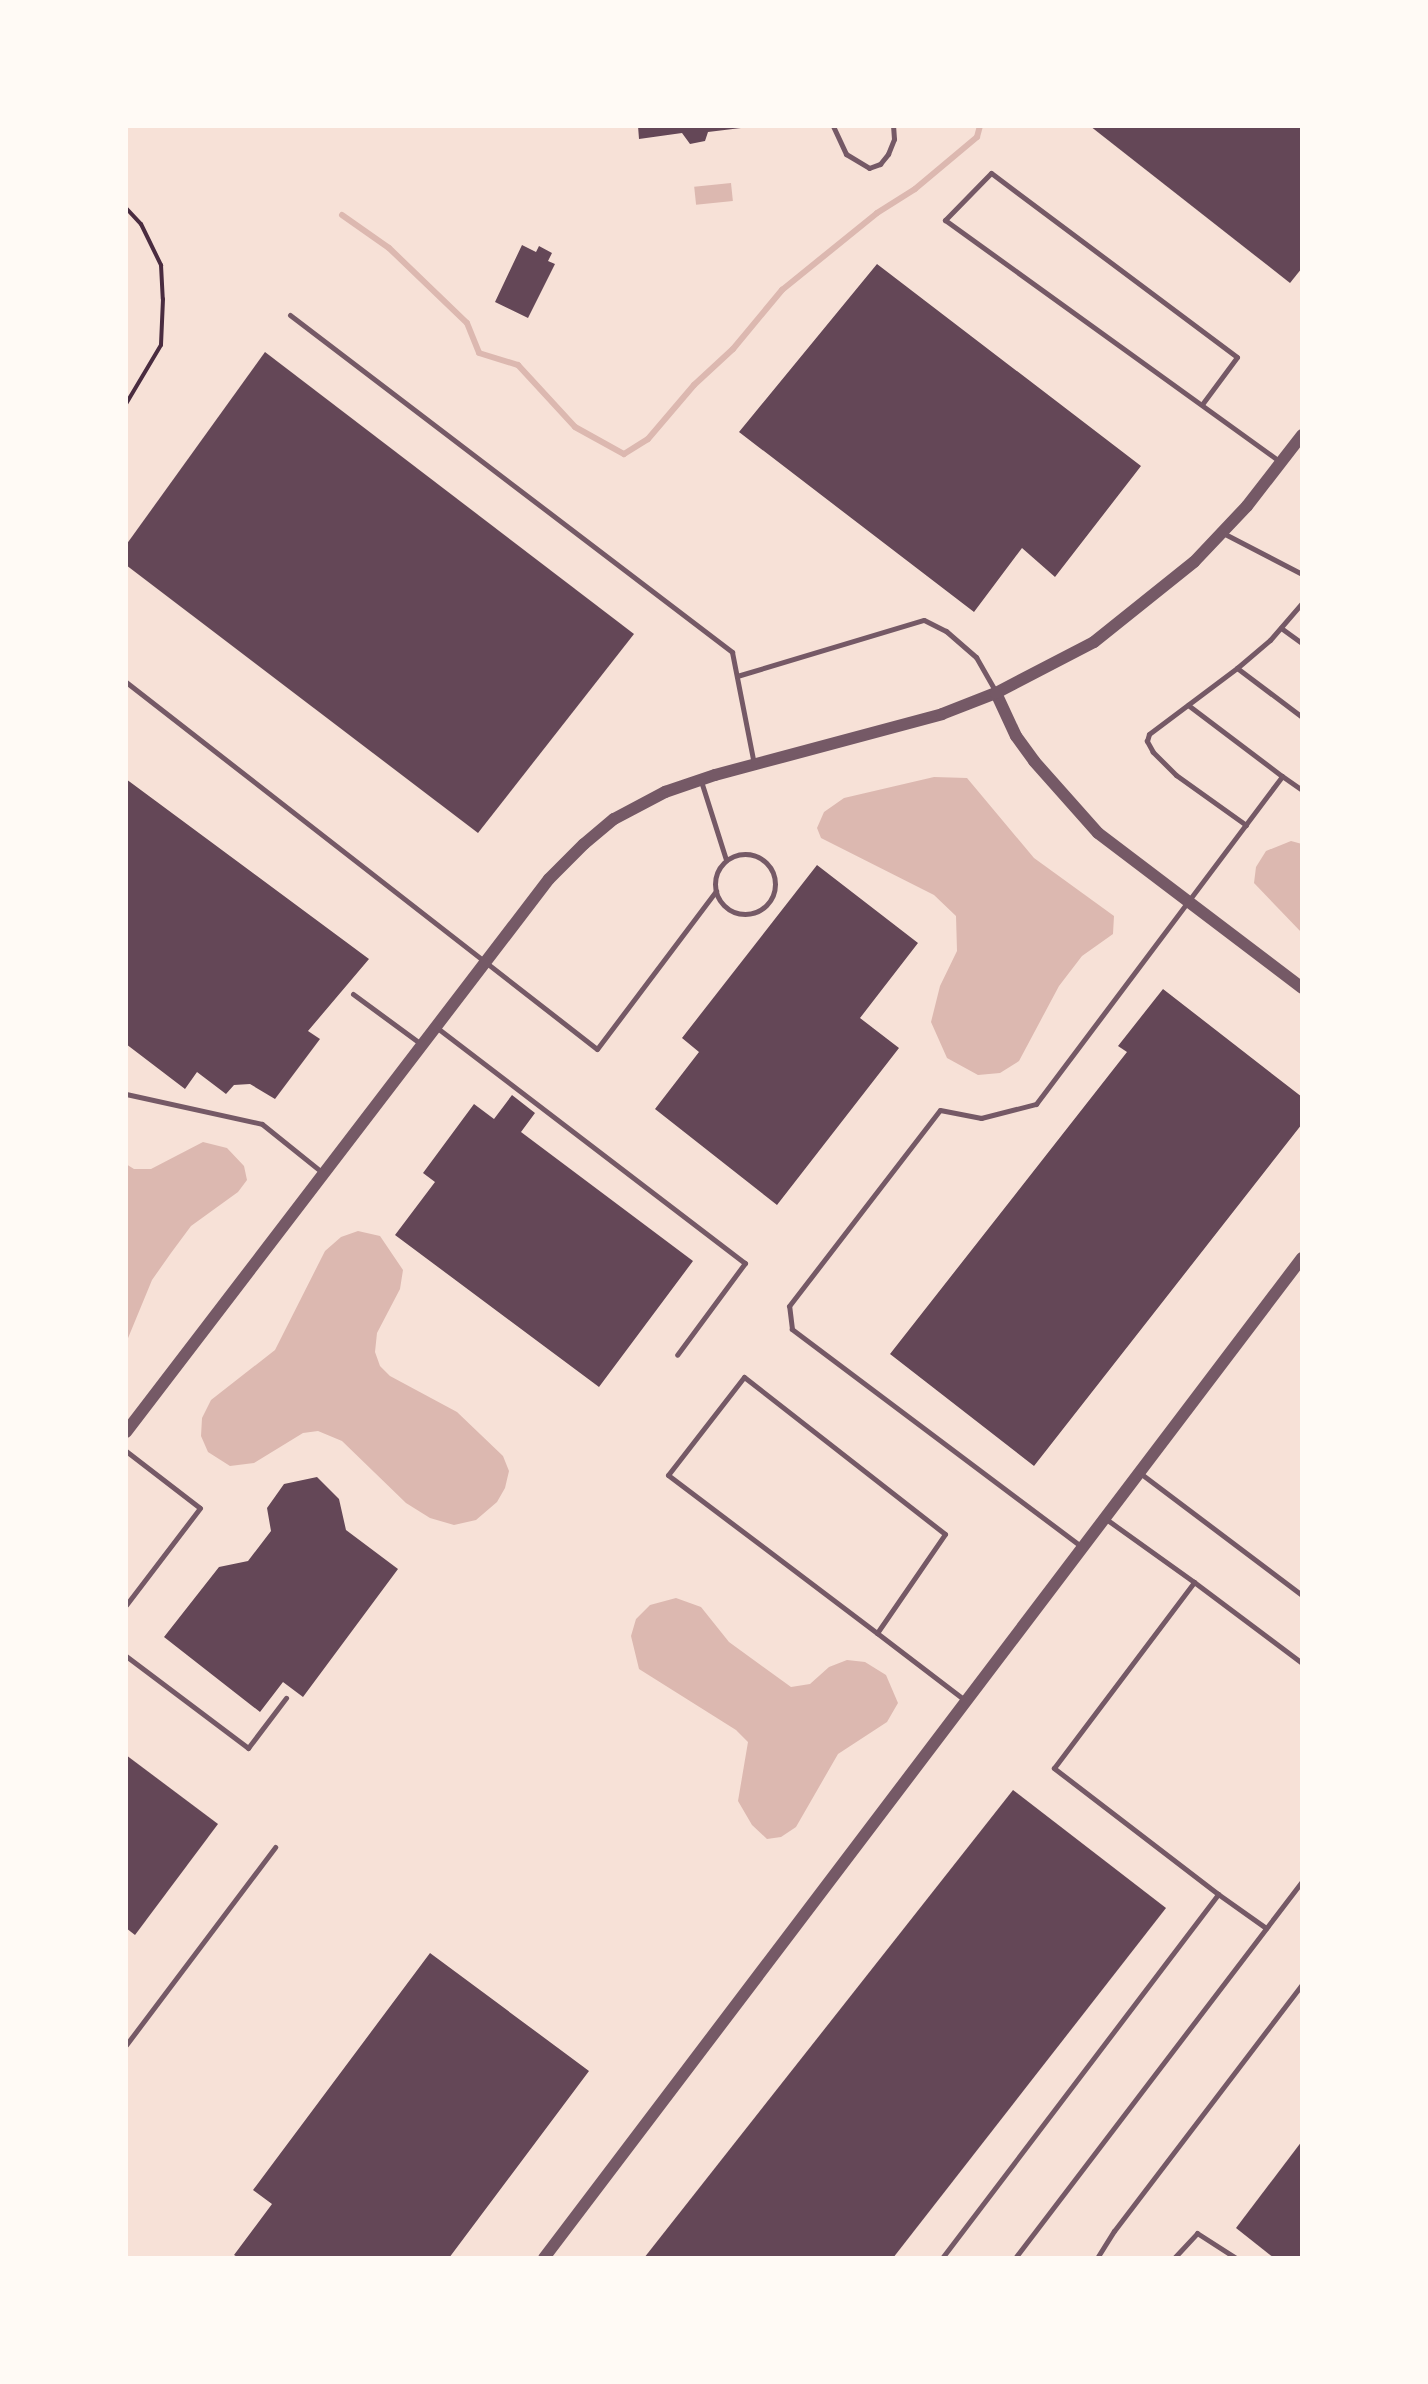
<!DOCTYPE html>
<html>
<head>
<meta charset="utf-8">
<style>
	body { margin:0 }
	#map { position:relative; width:1428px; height:2384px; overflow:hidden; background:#f7e1d7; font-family:"Space Grotesk",sans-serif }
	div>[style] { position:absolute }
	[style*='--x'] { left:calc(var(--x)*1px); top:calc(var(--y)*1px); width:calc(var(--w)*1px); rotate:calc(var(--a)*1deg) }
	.water>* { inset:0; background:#dcb8b0; transform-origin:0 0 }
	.stream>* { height:6px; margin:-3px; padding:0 3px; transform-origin:3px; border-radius:3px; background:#dcb8b0 }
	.building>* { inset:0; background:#644757 }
	.path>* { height:4px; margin:-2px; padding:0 2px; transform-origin:2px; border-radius:2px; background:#4a2c40 }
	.service>* { height:5px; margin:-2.5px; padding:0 2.5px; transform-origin:2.5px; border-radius:2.5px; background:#755966 }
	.service>.ring { margin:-2.5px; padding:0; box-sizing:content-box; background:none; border:5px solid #755966; border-radius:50% }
	.tertiary>* { height:12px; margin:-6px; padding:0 6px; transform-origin:6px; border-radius:6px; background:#755966 }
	span { translate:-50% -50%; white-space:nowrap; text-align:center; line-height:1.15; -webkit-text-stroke:6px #fffaf5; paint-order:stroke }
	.frame { position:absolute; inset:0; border:128px solid #fffaf5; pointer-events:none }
</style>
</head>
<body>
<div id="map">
	<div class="water">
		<div style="left:731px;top:183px;width:18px;height:37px;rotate:84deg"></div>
		<div style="clip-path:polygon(934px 777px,967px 778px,1034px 858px,1114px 916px,1113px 934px,1082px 956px,1059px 986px,1019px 1061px,1000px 1073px,978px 1075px,947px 1058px,931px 1022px,940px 986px,957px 951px,956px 916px,934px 895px,821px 838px,817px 828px,824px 812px,844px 798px)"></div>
		<div style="clip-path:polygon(1291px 841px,1302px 844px,1302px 933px,1254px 883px,1256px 867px,1266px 851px)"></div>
		<div style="clip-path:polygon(203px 1142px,227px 1148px,244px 1166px,247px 1180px,238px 1192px,191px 1226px,171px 1253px,152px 1280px,126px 1343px,126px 1164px,134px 1169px,151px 1169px)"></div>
		<div style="clip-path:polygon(358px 1231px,380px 1236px,403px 1270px,400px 1289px,377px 1333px,375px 1352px,380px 1366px,390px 1376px,457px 1412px,503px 1456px,509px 1471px,505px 1488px,497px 1502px,476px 1520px,454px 1525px,430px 1518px,406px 1503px,342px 1441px,318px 1431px,303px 1433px,254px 1463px,230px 1466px,208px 1452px,201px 1436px,202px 1418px,211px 1400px,275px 1350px,325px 1251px,341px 1237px)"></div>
		<div style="clip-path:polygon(676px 1598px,701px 1607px,729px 1642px,791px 1687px,810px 1684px,829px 1667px,847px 1660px,865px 1662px,886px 1675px,898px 1703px,887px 1722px,838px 1754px,796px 1827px,781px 1837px,767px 1839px,752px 1825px,738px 1801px,748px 1742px,736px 1730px,639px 1669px,631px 1636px,636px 1619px,650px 1605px)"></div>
	</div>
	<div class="stream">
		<div style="--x:342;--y:215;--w:57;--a:35.1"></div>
		<div style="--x:389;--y:248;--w:108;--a:43.9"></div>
		<div style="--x:467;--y:323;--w:32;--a:68"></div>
		<div style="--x:479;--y:353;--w:41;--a:17.1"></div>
		<div style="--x:518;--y:365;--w:84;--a:47.4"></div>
		<div style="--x:575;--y:427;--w:56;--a:28.9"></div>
		<div style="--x:624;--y:454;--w:28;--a:-32"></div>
		<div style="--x:648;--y:439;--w:71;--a:-49.6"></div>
		<div style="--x:694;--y:385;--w:53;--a:-42.7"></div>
		<div style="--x:733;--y:349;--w:77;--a:-50.3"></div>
		<div style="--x:782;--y:290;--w:122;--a:-39"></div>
		<div style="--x:877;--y:213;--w:45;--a:-32.3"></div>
		<div style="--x:915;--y:189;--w:81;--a:-40"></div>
		<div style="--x:977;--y:137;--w:11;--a:-75"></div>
	</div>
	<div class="building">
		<div style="clip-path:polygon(638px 126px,741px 126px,741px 128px,708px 132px,705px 141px,690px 144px,682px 133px,639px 139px)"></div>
		<div style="clip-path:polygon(1090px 126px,1302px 126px,1302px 268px,1290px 283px)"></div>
		<div style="clip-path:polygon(522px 245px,536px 252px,539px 246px,552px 253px,548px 261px,555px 264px,528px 318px,495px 302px)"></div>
		<div style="clip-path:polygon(877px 264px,1141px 466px,1055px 577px,1022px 548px,974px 612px,739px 432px)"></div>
		<div style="clip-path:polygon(265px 352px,634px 634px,478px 833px,126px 565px,126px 545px)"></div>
		<div style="clip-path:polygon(126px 779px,369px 959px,308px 1031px,320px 1039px,275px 1099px,250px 1084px,234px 1085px,226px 1094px,197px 1072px,185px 1089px,126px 1044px)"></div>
		<div style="clip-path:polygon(817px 865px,918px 943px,860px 1018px,899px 1048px,777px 1205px,655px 1109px,699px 1052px,682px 1038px)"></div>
		<div style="clip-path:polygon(1163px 989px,1302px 1097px,1302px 1124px,1034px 1466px,890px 1354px,1127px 1052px,1118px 1046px)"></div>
		<div style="clip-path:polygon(512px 1095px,535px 1113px,521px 1132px,693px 1261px,599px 1387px,395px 1235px,435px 1182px,423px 1173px,474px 1104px,494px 1119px)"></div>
		<div style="clip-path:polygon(317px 1477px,339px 1499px,346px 1530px,398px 1569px,303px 1697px,283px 1682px,260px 1712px,164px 1637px,219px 1567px,248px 1561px,271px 1531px,267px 1508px,284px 1484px)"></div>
		<div style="clip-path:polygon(126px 1755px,218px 1824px,135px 1935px,126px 1928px)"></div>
		<div style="clip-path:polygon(1013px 1790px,1166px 1908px,893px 2258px,644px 2258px)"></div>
		<div style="clip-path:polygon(430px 1953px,589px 2071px,449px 2258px,239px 2258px,234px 2255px,272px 2204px,253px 2190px)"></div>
		<div style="clip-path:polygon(1302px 2141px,1302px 2258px,1274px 2258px,1236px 2228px)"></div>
	</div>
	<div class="path">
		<div style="--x:126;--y:208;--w:22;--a:47"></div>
		<div style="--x:141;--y:224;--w:46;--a:64"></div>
		<div style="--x:161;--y:265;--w:34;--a:87"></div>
		<div style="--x:163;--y:299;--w:46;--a:92.5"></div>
		<div style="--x:161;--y:345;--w:69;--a:120.7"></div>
	</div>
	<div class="service">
		<div style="--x:833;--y:126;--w:31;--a:65"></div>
		<div style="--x:846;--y:154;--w:27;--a:31"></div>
		<div style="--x:869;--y:168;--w:12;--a:-20"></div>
		<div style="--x:880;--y:164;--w:13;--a:-51"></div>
		<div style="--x:888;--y:154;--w:16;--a:-68"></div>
		<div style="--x:894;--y:139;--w:13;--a:-94"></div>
		<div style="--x:290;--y:315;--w:556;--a:37.32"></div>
		<div style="--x:732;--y:652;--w:114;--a:78.9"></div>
		<div style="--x:1203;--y:403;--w:57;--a:-53.5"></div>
		<div style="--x:1237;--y:357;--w:307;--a:-143.2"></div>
		<div style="--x:991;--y:173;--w:66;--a:134.4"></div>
		<div style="--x:945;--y:220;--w:414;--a:35.8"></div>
		<div style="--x:1223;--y:533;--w:89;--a:27.4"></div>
		<div style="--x:1281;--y:628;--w:26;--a:36"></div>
		<div style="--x:1237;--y:668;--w:81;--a:37"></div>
		<div style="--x:737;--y:676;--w:195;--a:-16.7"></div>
		<div style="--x:924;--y:620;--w:25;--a:27"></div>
		<div style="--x:946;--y:631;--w:40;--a:41"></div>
		<div style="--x:976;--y:657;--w:40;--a:60.3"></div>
		<div style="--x:126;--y:682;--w:597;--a:37.93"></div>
		<div style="--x:597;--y:1049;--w:198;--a:-53"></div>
		<div style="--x:1188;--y:705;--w:118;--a:37.1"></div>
		<div style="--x:701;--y:781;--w:83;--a:72.4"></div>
		<div style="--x:1246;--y:825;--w:86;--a:-144.5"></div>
		<div style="--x:1176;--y:775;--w:33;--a:-135"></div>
		<div style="--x:1153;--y:752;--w:13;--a:-119"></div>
		<div style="--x:1147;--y:741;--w:7;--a:-74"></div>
		<div style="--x:1149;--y:734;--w:110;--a:-36.9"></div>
		<div style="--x:1237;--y:668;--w:43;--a:-40.3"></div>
		<div style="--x:1270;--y:640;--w:49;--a:-49.1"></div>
		<div class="ring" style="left:715px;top:854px;width:55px;height:55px"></div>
		<div style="--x:353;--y:994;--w:84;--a:36.3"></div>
		<div style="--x:436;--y:1027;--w:389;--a:37.4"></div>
		<div style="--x:745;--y:1263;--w:114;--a:126.5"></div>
		<div style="--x:126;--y:1094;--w:139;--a:12.4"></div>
		<div style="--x:262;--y:1124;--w:78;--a:38.8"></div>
		<div style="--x:126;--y:1451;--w:93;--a:37.6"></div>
		<div style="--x:200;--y:1508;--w:122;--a:127.3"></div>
		<div style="--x:1140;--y:1473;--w:203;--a:37"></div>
		<div style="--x:1082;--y:1547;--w:363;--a:-143.1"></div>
		<div style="--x:792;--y:1329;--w:23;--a:-97"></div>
		<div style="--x:789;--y:1306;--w:247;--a:-52.4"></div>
		<div style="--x:940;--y:1110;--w:42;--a:11"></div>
		<div style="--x:981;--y:1118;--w:57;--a:-14.3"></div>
		<div style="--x:1036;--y:1104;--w:410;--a:-53.1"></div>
		<div style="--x:1282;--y:776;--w:24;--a:35"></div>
		<div style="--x:1194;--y:1582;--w:135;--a:36.9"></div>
		<div style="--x:877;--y:1633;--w:120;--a:-55.5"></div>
		<div style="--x:945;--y:1534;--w:255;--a:-142"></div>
		<div style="--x:744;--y:1377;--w:124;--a:127.8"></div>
		<div style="--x:668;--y:1475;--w:262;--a:37.1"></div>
		<div style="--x:877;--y:1633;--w:112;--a:37.4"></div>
		<div style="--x:126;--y:1656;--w:153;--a:37"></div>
		<div style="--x:248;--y:1748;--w:63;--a:-52.8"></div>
		<div style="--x:1218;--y:1894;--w:59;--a:35.3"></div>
		<div style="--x:126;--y:2045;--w:248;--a:-53"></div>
		<div style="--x:942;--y:2258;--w:457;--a:-52.8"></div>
		<div style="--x:1218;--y:1894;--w:207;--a:-142.5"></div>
		<div style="--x:1054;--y:1768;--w:233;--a:-53"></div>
		<div style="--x:1194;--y:1582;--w:108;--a:-144.4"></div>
		<div style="--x:1015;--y:2258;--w:474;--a:-52.7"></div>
		<div style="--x:1097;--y:2258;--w:32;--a:-58"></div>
		<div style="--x:1114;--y:2231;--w:310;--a:-52.7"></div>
		<div style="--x:1174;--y:2258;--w:34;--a:-47"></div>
		<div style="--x:1197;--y:2233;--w:46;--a:32.7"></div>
	</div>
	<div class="tertiary">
		<div style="--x:996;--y:693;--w:47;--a:65.1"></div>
		<div style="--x:1016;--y:736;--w:31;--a:54"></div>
		<div style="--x:1034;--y:761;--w:96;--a:48.4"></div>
		<div style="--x:1098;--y:833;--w:256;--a:37.2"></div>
		<div style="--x:126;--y:1432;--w:696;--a:-52.59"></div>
		<div style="--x:549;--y:879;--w:49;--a:-45"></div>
		<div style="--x:584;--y:844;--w:39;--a:-40"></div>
		<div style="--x:614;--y:819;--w:58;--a:-27.9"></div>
		<div style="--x:665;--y:792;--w:53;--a:-18.8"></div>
		<div style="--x:715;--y:775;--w:235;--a:-15"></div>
		<div style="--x:942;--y:714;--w:58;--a:-21.3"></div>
		<div style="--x:996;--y:693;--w:110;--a:-27.5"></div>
		<div style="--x:1094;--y:642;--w:128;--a:-38.7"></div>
		<div style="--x:1194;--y:562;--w:77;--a:-46.6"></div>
		<div style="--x:1247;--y:506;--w:90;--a:-52.2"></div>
		<div style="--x:544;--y:2258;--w:1255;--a:-52.84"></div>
	</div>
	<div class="frame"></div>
</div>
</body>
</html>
